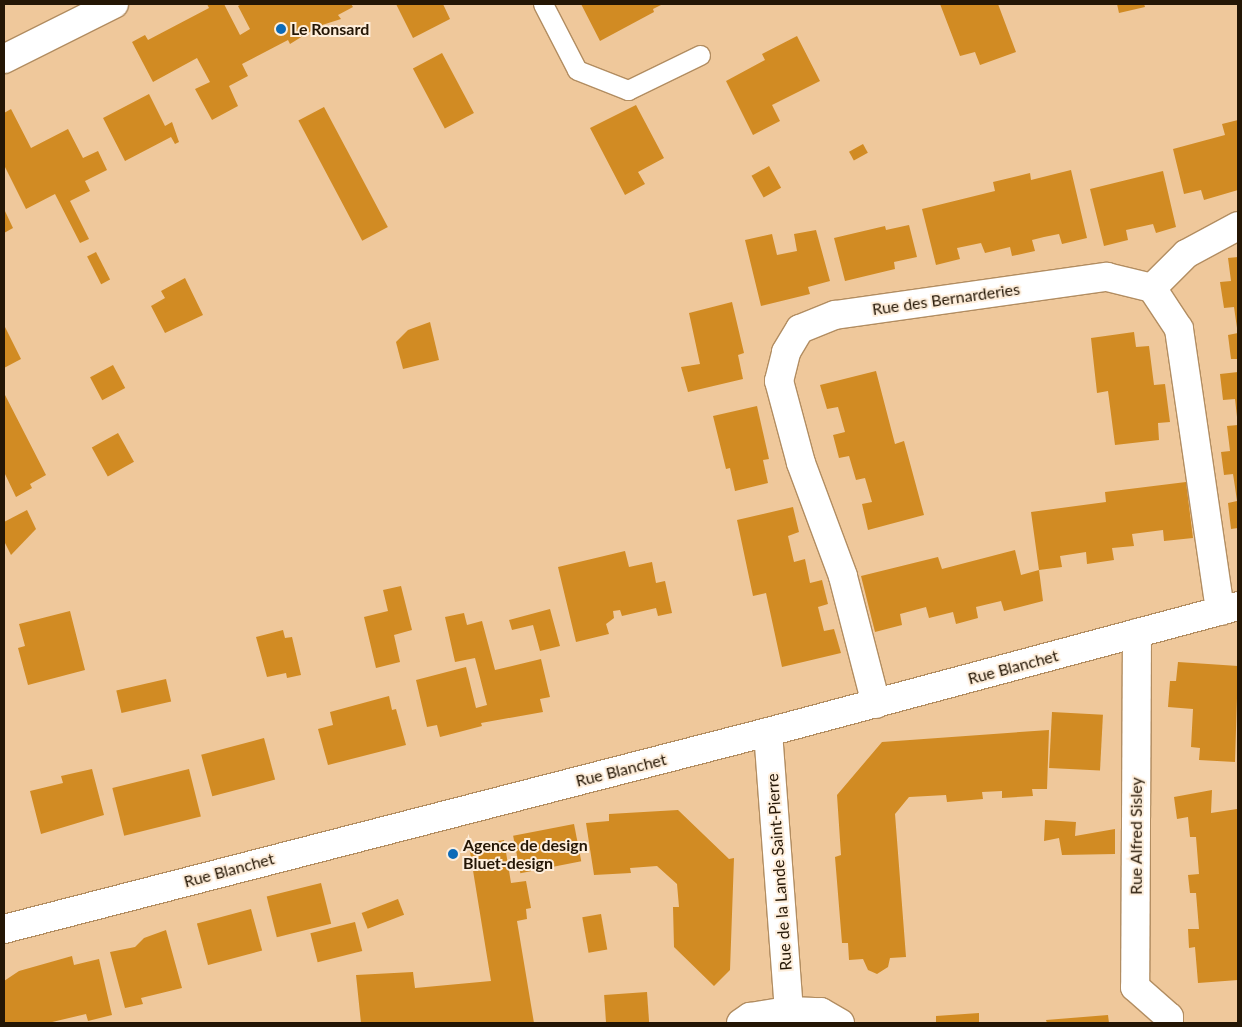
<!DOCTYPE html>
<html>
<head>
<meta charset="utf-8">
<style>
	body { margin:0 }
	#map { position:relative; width:1242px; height:1027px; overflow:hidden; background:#efc89b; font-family:Lato,sans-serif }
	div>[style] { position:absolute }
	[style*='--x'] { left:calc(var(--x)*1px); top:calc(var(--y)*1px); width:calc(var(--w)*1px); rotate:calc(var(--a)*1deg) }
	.building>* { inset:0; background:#d18b23; transform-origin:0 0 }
	.roads { filter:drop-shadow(1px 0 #b28d61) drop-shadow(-1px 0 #b28d61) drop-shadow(0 1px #b28d61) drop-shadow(0 -1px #b28d61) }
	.service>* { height:19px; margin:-9.5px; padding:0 9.5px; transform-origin:9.5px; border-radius:9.5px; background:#fff }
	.minor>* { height:28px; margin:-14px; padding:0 14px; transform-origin:14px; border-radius:14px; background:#fff }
	.tertiary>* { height:28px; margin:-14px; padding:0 14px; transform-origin:14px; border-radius:14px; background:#fff }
	.dots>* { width:14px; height:14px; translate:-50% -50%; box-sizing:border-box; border:2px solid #feeedb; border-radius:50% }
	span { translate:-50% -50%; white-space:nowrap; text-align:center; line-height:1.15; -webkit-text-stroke:4px #feeedb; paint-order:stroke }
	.poi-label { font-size:16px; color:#241605; font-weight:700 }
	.left { translate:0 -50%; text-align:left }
	.street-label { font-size:16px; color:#241605 }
	.frame { position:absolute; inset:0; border:5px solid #241605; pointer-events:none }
</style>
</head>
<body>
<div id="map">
	<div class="building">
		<div style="clip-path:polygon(207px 4px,224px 4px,240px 35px,250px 29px,238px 6px,242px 4px,351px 4px,353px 7px,338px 15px,341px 19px,319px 26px,290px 44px,288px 40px,242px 64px,248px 76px,229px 86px,238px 106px,212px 120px,195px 89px,210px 82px,197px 58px,153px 82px,132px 42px,145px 35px,148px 40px,209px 8px)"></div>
		<div style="clip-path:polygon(396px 4px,443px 4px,450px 19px,413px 38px)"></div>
		<div style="clip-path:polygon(581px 4px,663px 4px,653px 9px,654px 12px,600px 41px)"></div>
		<div style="clip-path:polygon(940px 4px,998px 4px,1016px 52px,980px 65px,975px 52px,960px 56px)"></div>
		<div style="clip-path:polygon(1117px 4px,1144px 4px,1145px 7px,1119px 13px)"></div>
		<div style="clip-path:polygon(797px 36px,820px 81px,772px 105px,780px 121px,753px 135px,726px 81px,765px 60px,762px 54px)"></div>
		<div style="left:442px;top:53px;width:68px;height:33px;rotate:62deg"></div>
		<div style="clip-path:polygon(149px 94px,165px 126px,172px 122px,179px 142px,175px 144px,171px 137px,125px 161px,103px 118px)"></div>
		<div style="clip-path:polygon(636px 105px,664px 158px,638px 172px,645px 184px,625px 195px,590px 128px)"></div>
		<div style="left:324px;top:107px;width:136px;height:29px;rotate:62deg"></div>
		<div style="clip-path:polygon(11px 109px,31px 148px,68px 129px,83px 158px,98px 151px,107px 170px,85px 181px,90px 191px,70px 201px,89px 239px,80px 243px,55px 194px,26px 209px,4px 165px,4px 113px)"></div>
		<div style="clip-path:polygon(1238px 120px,1238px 190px,1204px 200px,1201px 190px,1184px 194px,1173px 149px,1225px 135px,1222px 124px)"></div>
		<div style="left:863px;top:144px;width:10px;height:16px;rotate:61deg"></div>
		<div style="left:769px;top:166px;width:25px;height:20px;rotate:61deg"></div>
		<div style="clip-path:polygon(1071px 170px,1087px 238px,1062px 244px,1059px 234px,1044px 237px,1032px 240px,1035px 251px,1012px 256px,1010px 247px,985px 253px,981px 243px,957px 248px,960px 259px,936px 265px,922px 209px,995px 191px,993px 182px,1030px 173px,1031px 180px)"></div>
		<div style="clip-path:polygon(1163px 171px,1176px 227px,1156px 233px,1153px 224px,1126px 230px,1128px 240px,1104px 246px,1090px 189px)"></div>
		<div style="clip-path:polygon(4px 209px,13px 228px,4px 233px)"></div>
		<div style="clip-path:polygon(909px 225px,917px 257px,894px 262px,895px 269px,845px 281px,834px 238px,885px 226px,886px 230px)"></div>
		<div style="clip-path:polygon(816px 230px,830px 281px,808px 287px,810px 294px,761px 306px,745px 240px,772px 234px,777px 255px,797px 251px,794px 234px)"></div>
		<div style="left:96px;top:252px;width:31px;height:10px;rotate:63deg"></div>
		<div style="clip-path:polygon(1238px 257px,1238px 328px,1237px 328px,1234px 307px,1224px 308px,1220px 282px,1231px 281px,1228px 258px)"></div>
		<div style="clip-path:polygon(185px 278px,203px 315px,165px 333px,151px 306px,165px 298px,161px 291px)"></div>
		<div style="clip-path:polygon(732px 302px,744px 353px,738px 355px,743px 379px,688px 392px,681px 367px,700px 364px,689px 313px)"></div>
		<div style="clip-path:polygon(430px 322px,439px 360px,403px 369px,396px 342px,408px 330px)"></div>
		<div style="clip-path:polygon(4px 325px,21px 359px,4px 368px)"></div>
		<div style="clip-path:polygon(1134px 332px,1136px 347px,1149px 346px,1154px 385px,1165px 384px,1170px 422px,1158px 423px,1159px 440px,1115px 445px,1108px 391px,1097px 393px,1091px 338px)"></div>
		<div style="clip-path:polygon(1238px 333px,1238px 359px,1231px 359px,1228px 335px)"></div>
		<div style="left:113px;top:365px;width:26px;height:26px;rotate:62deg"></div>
		<div style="clip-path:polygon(876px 371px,895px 444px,904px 441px,924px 515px,868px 530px,862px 504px,872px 502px,865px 478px,856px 480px,849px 456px,839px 458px,833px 435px,845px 432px,838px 407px,827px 409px,820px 385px)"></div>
		<div style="clip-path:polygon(1238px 372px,1238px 417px,1237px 417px,1235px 399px,1223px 400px,1220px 374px)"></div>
		<div style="clip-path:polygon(4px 393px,46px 475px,30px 484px,32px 488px,16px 497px,4px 472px)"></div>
		<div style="clip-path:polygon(757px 406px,769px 459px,763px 460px,768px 483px,735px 491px,730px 468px,726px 469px,713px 416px)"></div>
		<div style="clip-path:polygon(1238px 425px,1238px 528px,1231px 529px,1228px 503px,1237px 501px,1235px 487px,1233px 474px,1224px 475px,1221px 452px,1230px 451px,1227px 426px)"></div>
		<div style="left:118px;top:433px;width:33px;height:30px;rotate:61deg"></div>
		<div style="clip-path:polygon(1186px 482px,1193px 538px,1164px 541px,1163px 530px,1132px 534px,1134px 546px,1112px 548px,1114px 560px,1087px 564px,1086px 552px,1060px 556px,1062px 567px,1039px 570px,1043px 601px,1004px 611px,1001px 601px,976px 607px,978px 618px,956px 624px,953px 612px,929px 618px,926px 607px,900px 614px,902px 625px,875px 632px,861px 576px,938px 557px,942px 569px,1015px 550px,1021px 575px,1039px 570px,1031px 512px,1106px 502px,1105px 492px)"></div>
		<div style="clip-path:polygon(793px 507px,799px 532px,788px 536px,794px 562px,805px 559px,810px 583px,822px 580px,828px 604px,818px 607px,824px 631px,834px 629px,841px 653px,782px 667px,766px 593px,753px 596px,737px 520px)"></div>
		<div style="clip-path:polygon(27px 510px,36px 529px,11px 555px,4px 541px,4px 522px)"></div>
		<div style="clip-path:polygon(625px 551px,629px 567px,652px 562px,656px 583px,665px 581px,672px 613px,658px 616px,656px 608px,622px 616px,620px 610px,613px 611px,614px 618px,606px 624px,609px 634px,576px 642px,558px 567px)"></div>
		<div style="clip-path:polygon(401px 586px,412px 630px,394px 635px,400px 662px,376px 668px,364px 617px,388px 611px,383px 590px)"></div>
		<div style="clip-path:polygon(550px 609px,560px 646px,540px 651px,533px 625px,512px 630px,509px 620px)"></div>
		<div style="clip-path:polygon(70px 611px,85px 670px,28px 685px,18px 648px,25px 646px,19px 624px)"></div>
		<div style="clip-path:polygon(464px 613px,467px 625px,482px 621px,495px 670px,541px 659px,550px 697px,540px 699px,543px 712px,481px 723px,482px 726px,440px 737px,437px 725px,427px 727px,416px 680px,466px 667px,476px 708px,487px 705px,475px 658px,455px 662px,445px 617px)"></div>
		<div style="clip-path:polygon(283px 630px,285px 638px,292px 637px,301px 675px,287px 678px,286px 673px,267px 677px,256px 637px)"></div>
		<div style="clip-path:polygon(1178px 662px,1238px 666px,1235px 762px,1199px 760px,1200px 748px,1191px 747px,1193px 709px,1168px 707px,1170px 681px,1176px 681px)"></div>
		<div style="left:166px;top:679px;width:23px;height:51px;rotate:77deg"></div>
		<div style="clip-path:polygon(389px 696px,392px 710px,396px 709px,406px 745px,328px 765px,318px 729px,333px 725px,330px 712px)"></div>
		<div style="left:1052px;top:712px;width:51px;height:56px;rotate:3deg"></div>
		<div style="clip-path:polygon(1049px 730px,1047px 789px,1032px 789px,1033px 796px,1002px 798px,1002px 791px,982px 792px,983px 799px,947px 802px,946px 795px,909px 797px,895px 814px,906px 957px,890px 958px,888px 967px,877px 974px,868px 970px,863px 959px,849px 960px,848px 943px,842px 943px,835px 857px,841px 855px,837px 795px,882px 742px)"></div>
		<div style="left:264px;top:738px;width:43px;height:65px;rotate:75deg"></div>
		<div style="clip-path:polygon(92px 769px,104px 815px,41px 834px,30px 791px,63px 783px,61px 776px)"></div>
		<div style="left:189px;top:769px;width:49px;height:79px;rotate:76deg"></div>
		<div style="clip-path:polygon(1212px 790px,1211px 813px,1237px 809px,1238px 980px,1198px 983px,1195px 947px,1189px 948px,1188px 929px,1199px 929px,1196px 893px,1190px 893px,1188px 875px,1199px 874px,1196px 837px,1190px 837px,1188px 817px,1177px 819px,1174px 797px)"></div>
		<div style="clip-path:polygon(678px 810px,729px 859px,734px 858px,730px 970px,714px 986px,674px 947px,673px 907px,679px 907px,677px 884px,657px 866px,630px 868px,631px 873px,594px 875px,586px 823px,609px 821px,609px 814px)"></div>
		<div style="clip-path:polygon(1045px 820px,1076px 822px,1075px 836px,1115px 829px,1115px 854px,1062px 855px,1059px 838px,1044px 841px)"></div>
		<div style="left:574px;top:824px;width:38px;height:62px;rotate:79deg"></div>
		<div style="clip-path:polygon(504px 840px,511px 883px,526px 881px,531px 908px,526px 909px,527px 919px,517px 921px,534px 1023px,361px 1023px,356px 975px,413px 972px,415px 988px,491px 981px,469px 846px)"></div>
		<div style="left:321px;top:883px;width:42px;height:56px;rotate:76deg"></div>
		<div style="left:398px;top:899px;width:17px;height:39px;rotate:69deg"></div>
		<div style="left:251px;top:909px;width:43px;height:56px;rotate:75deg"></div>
		<div style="left:601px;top:914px;width:36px;height:19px;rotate:80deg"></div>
		<div style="left:355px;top:922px;width:30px;height:46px;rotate:76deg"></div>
		<div style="clip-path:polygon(166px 930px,182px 988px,141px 998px,143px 1004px,125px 1008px,110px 952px,135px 947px,144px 938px)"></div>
		<div style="clip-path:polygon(72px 956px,74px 965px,99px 959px,112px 1015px,88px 1021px,86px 1014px,48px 1023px,4px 1023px,4px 981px,19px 971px)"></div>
		<div style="left:647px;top:992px;width:31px;height:43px;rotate:86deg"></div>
		<div style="clip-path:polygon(979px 1013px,979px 1023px,936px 1023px,936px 1016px)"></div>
		<div style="clip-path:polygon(1108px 1015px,1109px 1023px,1047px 1023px,1046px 1020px)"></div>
	</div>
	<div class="roads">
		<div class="service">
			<div style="--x:543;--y:4;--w:74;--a:62.7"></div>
			<div style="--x:577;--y:70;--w:55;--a:21.4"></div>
			<div style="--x:628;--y:90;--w:80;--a:-25.9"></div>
		</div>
		<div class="minor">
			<div style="--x:1152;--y:288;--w:48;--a:-45"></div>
			<div style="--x:1186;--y:254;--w:59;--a:-28.3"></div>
			<div style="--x:1137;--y:633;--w:354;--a:90.3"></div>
			<div style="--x:1135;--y:987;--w:45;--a:41.4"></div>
			<div style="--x:1169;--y:1017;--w:6;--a:90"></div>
			<div style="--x:876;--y:704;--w:132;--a:-104.5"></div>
			<div style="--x:843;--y:576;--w:121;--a:-110.4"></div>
			<div style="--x:801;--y:463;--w:85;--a:-105"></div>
			<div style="--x:779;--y:381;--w:30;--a:-76"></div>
			<div style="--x:786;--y:352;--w:27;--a:-59"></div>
			<div style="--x:800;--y:329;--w:38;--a:-22"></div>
			<div style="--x:835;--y:315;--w:275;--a:-8"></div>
			<div style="--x:1107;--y:277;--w:46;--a:13.7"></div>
			<div style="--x:1152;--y:288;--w:49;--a:56.6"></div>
			<div style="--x:1179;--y:329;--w:285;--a:81.7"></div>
			<div style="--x:768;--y:732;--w:280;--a:85.7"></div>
			<div style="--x:4;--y:929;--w:789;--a:-14.46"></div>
			<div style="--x:768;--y:732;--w:487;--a:-15"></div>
			<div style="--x:741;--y:1023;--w:11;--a:-34"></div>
			<div style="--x:750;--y:1017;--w:39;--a:-9"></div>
			<div style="--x:789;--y:1011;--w:32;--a:2"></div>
			<div style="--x:821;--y:1012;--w:22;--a:30"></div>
		</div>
		<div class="tertiary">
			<div style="--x:4;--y:59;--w:123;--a:-26.6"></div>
		</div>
	</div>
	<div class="dots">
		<div style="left:281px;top:29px;background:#0d6bb8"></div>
		<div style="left:453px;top:854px;background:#0d6bb8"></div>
	</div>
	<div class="poi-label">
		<span class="left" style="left:291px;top:29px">Le Ronsard</span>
		<span class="left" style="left:463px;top:854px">Agence de design<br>Bluet-design</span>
	</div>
	<div class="street-label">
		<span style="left:946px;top:299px;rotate:-8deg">Rue des Bernarderies</span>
		<span style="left:1013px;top:667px;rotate:-15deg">Rue Blanchet</span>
		<span style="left:621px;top:770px;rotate:-14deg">Rue Blanchet</span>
		<span style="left:1136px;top:836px;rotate:-90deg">Rue Alfred Sisley</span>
		<span style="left:229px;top:870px;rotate:-15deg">Rue Blanchet</span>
		<span style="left:779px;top:872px;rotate:-94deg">Rue de la Lande Saint-Pierre</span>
	</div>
	<div class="frame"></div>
</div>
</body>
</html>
